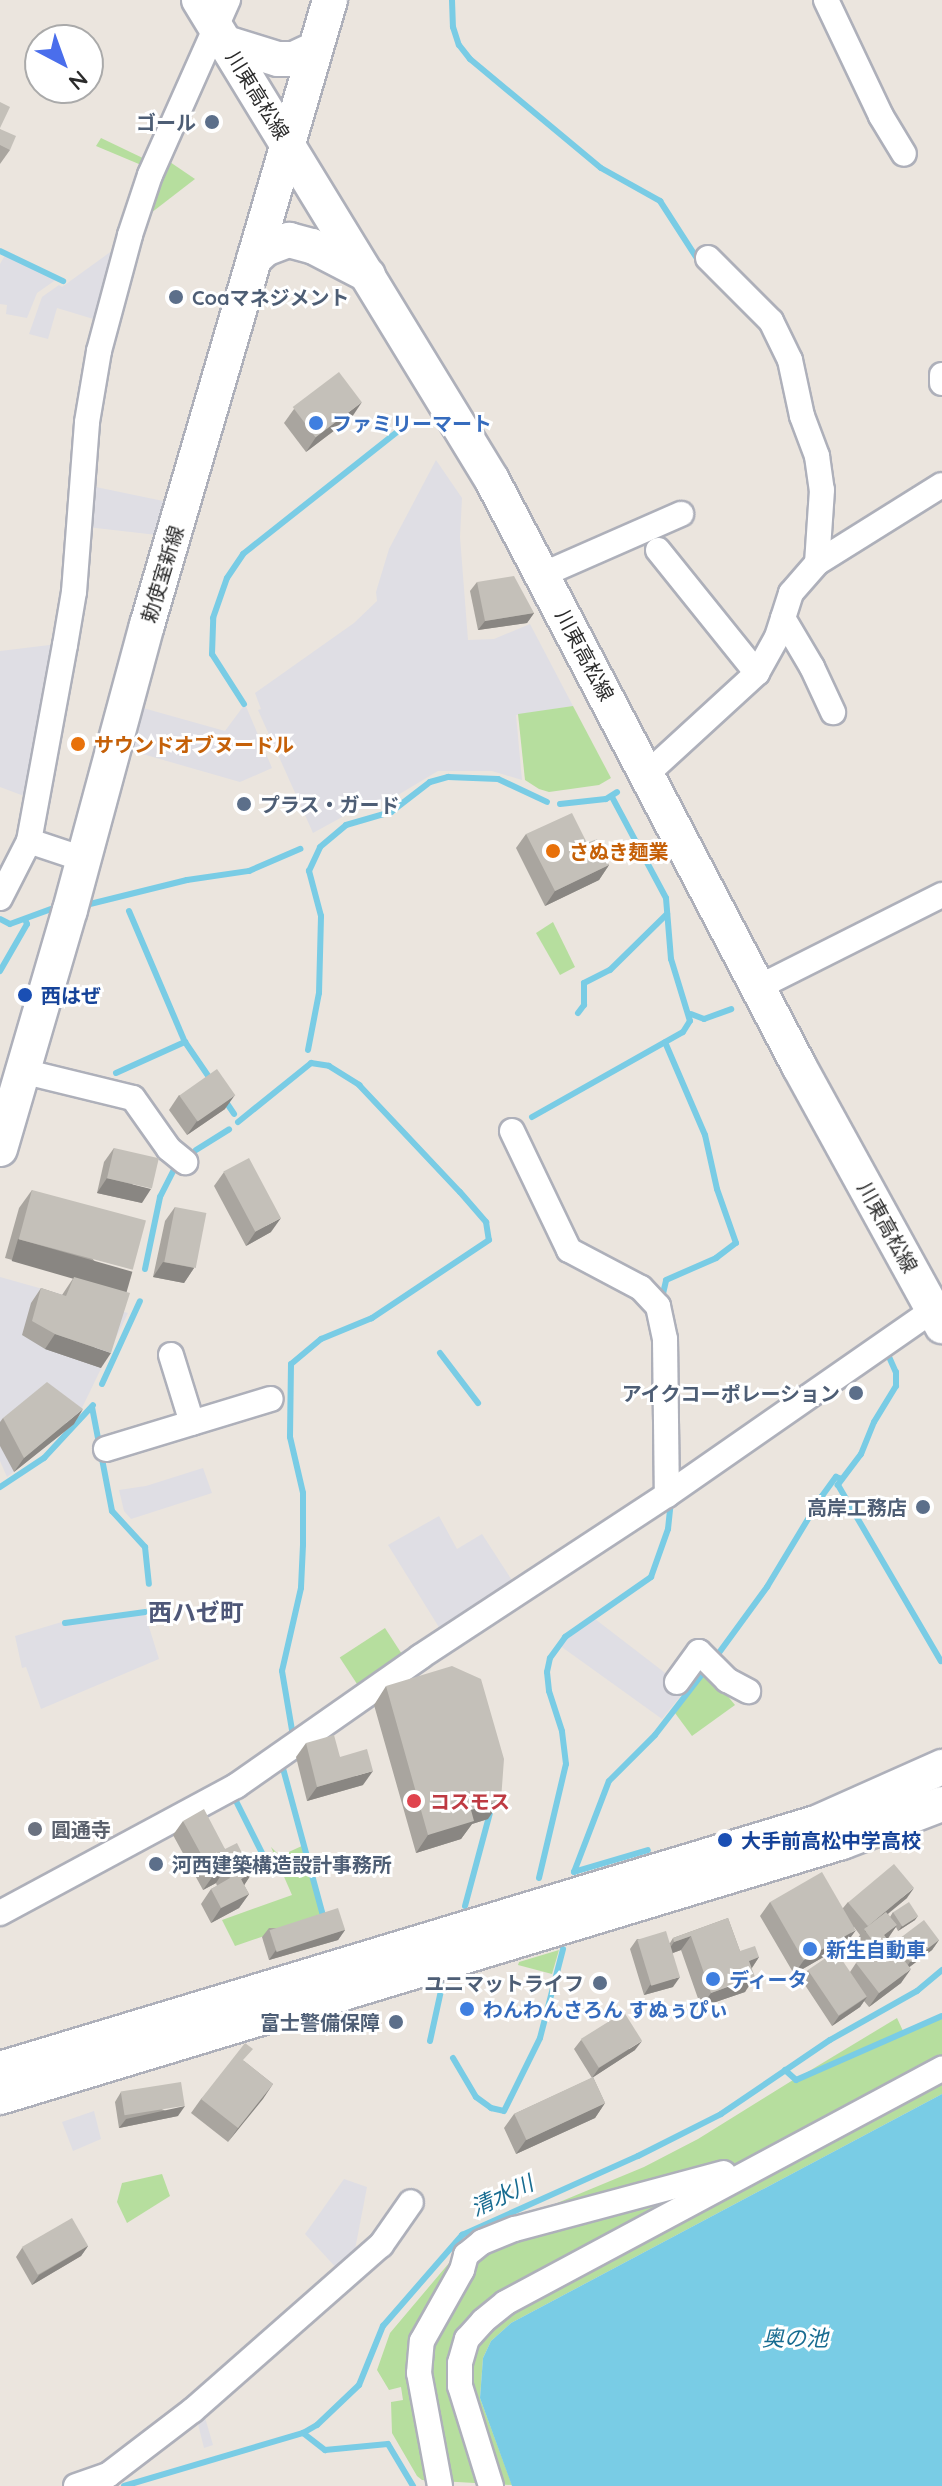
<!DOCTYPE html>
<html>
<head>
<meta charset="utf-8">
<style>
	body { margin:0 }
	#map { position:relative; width:942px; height:2486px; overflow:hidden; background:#ebe5de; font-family:Quicksand,"Noto Sans JP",sans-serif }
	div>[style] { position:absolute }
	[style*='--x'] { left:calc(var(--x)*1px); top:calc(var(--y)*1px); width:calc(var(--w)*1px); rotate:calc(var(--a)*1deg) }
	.industrial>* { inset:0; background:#dfdee4 }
	.green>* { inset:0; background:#b6de9e; transform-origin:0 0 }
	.water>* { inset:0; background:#79cce5 }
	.stream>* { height:6px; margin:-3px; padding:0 3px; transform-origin:3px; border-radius:3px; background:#79cce5 }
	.roads { filter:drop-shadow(2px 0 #aeb0ba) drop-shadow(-2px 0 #aeb0ba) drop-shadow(0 2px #aeb0ba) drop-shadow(0 -2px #aeb0ba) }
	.street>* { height:24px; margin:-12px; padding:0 12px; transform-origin:12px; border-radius:12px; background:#fff }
	.secondary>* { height:34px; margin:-17px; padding:0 17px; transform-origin:17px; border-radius:17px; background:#fff }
	.wall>* { inset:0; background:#a9a59f }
	.shaded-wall>* { inset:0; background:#898682; transform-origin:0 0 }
	.building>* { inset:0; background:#c4c0b9; transform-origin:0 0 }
	.dots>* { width:22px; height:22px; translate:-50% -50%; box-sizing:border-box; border:4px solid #fff; border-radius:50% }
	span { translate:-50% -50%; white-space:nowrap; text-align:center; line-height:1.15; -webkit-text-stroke:6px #fff; paint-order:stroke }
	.street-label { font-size:20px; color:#2b2b2b }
	.service-label { font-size:20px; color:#4e5e75; font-weight:700 }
	.right { translate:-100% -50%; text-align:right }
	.left { translate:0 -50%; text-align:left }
	.shop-label { font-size:20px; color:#366cbe; font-weight:700 }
	.food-label { font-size:20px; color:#c56008; font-weight:700 }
	.transit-label { font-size:20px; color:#164399; font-weight:700 }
	.health-label { font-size:20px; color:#be3a42; font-weight:700 }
	.worship-label { font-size:20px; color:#5b616d; font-weight:700 }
	.water-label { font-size:22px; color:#186c91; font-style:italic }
	.quarter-label { font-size:24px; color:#4e5778; font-weight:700 }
	.north { position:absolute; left:24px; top:24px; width:80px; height:80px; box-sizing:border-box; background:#fff; border:2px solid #aaa; border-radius:50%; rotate:139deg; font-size:22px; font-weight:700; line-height:32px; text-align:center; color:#2b2b2b }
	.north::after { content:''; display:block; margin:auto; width:28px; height:36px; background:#4a6eec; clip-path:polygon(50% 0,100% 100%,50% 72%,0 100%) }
</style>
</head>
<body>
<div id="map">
	<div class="industrial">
		<div style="clip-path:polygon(120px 245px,100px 321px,57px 308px,48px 339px,29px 334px,42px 297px,59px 285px,62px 287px)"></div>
		<div style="clip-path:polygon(5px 255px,57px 279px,37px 293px,27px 318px,6px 314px,7px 305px,0 304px,0 264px)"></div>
		<div style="clip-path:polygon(436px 460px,462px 498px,460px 537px,468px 640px,494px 639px,530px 624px,573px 706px,516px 715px,522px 780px,492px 771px,438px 771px,398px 795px,344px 816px,313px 833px,258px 710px,261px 709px,255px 693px,354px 623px,377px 601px,376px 592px,389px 549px)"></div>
		<div style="clip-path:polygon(91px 486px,168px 502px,157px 535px,87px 527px)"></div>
		<div style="clip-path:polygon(58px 644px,32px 799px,0 787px,0 651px)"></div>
		<div style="clip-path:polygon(245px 704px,272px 768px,240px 782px,132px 751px,143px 708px,225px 731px)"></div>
		<div style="clip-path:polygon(0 1277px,128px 1313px,80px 1412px,59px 1436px,7px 1477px,0 1461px)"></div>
		<div style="clip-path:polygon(203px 1468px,212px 1493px,131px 1519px,124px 1511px,119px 1490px,146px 1486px)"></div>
		<div style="clip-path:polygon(439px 1516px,457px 1549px,482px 1534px,513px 1582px,440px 1629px,388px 1545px)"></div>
		<div style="clip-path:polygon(145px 1614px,159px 1659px,41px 1709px,26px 1667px,22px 1668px,15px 1636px,65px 1621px,66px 1624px,88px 1618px)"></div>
		<div style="clip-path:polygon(595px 1619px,686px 1689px,662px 1719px,559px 1645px)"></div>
		<div style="clip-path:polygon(94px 2111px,101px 2139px,73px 2151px,62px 2122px)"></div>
		<div style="clip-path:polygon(344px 2179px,367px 2187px,353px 2260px,340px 2272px,305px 2234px)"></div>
		<div style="clip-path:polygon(204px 2414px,213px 2445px,204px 2448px,196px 2416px)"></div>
	</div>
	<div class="green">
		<div style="clip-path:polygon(101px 138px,149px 161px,146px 167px,96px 146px)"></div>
		<div style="clip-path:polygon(167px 160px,195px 179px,138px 223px)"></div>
		<div style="clip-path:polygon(573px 706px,611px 778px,599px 785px,549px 792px,539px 789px,525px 780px,518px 714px)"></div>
		<div style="clip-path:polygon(553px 922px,575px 967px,560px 975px,536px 933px)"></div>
		<div style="left:385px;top:1628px;width:33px;height:54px;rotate:57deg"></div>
		<div style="clip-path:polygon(707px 1671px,735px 1705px,692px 1736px,675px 1713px)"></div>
		<div style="clip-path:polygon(304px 1845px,323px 1916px,235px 1946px,222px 1920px,292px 1895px,271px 1847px,280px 1856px)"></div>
		<div style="clip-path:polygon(559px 1950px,552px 1974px,518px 1965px,519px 1962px)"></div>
		<div style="clip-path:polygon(942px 2017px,942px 2094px,511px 2323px,491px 2341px,483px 2358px,480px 2398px,512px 2485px,422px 2480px,417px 2476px,392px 2433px,391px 2402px,403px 2400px,401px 2387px,389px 2390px,377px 2370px,390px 2333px,455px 2256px,533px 2213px,644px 2167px,698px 2139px,793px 2080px)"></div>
		<div style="clip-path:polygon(897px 2018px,903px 2031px,796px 2079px)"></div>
		<div style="clip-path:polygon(162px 2174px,170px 2196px,127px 2223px,117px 2202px,122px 2183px)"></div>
	</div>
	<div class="water">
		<div style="clip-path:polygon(942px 2094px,942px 2486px,512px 2486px,480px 2398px,483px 2358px,491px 2341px,511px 2323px)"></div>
	</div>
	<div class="stream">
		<div style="--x:452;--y:0;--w:27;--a:88"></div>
		<div style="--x:453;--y:27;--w:19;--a:72"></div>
		<div style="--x:459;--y:45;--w:18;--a:52"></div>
		<div style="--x:470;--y:59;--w:170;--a:39.8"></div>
		<div style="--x:601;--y:168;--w:68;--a:29.2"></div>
		<div style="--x:660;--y:201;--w:74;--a:57.2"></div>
		<div style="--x:0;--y:251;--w:70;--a:25.5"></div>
		<div style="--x:244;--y:704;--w:59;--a:-122.6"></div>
		<div style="--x:212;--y:654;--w:36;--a:-88"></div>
		<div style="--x:213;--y:618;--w:42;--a:-70.7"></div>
		<div style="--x:227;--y:578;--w:29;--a:-56"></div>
		<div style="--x:243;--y:554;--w:208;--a:-38.4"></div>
		<div style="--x:560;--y:804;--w:46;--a:-6.2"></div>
		<div style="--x:606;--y:799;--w:13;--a:-32"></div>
		<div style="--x:86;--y:905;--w:104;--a:-13.9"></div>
		<div style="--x:187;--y:880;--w:63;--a:-8.3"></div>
		<div style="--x:249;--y:871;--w:56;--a:-23.3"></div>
		<div style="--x:129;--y:911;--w:142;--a:66.9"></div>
		<div style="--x:185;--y:1042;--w:46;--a:55.6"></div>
		<div style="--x:0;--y:919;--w:11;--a:27"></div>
		<div style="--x:10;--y:924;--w:47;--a:-20"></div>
		<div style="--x:0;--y:971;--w:54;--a:-60.1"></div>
		<div style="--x:27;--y:924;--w:5;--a:-112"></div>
		<div style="--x:578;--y:1013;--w:10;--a:-53"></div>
		<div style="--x:584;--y:1005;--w:22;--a:-90"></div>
		<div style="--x:584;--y:983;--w:29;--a:-27"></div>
		<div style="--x:610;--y:970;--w:80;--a:-44.5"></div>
		<div style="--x:691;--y:1014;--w:14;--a:21"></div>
		<div style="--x:704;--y:1019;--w:29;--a:-20"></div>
		<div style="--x:308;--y:1050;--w:58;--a:-79.1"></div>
		<div style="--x:319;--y:993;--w:77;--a:-88.5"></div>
		<div style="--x:321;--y:916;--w:47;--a:-104.9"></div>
		<div style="--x:309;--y:871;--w:26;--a:-65"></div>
		<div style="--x:320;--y:847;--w:34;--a:-40"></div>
		<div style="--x:346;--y:825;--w:47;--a:-16.1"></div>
		<div style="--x:391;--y:812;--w:49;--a:-37.6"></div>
		<div style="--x:430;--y:782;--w:19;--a:-16"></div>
		<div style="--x:448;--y:777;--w:50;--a:2.3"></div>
		<div style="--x:498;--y:779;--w:54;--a:25.1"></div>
		<div style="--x:116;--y:1073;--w:76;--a:-24.2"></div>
		<div style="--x:224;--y:1099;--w:18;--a:56"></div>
		<div style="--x:532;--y:1117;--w:173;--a:-29.4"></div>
		<div style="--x:683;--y:1032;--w:13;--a:-58"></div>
		<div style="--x:690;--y:1021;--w:65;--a:-107"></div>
		<div style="--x:671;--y:959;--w:61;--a:-94.7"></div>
		<div style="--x:666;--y:898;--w:115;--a:-118.1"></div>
		<div style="--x:238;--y:1122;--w:94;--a:-38.9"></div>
		<div style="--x:311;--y:1063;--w:18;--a:9"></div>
		<div style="--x:329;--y:1066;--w:36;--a:32"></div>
		<div style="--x:359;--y:1085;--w:147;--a:46.7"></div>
		<div style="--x:460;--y:1192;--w:40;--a:49"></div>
		<div style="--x:486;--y:1222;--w:18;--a:81"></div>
		<div style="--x:489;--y:1240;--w:141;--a:146.3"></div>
		<div style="--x:372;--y:1318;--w:55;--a:157.6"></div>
		<div style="--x:321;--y:1339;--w:39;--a:140"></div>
		<div style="--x:291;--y:1364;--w:73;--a:90.8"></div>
		<div style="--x:290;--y:1437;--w:57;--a:76.9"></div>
		<div style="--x:303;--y:1493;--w:52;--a:90"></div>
		<div style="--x:303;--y:1545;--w:43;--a:92.7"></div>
		<div style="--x:301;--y:1588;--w:85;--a:102.9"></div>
		<div style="--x:282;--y:1671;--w:66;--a:80.4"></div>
		<div style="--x:196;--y:1150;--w:39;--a:-32"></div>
		<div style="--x:145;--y:1269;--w:74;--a:-78.2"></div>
		<div style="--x:160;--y:1197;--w:39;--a:-63"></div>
		<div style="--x:662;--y:1298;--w:18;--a:-77"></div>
		<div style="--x:666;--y:1280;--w:55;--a:-23.7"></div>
		<div style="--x:716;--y:1258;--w:25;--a:-37"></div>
		<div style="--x:736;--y:1243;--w:57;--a:-109.4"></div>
		<div style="--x:717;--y:1189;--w:55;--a:-102.5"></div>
		<div style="--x:705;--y:1135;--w:101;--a:-113.3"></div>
		<div style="--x:886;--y:1350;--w:24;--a:66"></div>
		<div style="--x:896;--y:1372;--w:14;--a:90"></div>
		<div style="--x:896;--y:1386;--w:42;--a:121.4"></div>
		<div style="--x:874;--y:1422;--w:35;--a:112"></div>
		<div style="--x:861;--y:1454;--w:39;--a:127"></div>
		<div style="--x:838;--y:1485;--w:204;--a:59.7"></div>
		<div style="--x:440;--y:1353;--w:63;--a:52.8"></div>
		<div style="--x:102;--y:1384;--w:91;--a:-65.4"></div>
		<div style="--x:92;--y:1407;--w:106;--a:79.1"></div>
		<div style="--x:112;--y:1511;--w:49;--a:47.5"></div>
		<div style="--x:145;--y:1547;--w:37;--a:84"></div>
		<div style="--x:0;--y:1487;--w:53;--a:-33.4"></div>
		<div style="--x:44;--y:1458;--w:72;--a:-47.2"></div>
		<div style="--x:65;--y:1623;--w:81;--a:-7.8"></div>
		<div style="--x:713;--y:1661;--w:92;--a:-53.9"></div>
		<div style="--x:767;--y:1587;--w:106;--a:-58.9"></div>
		<div style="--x:822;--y:1496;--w:24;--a:-54"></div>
		<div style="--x:836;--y:1477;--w:6;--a:18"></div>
		<div style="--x:281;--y:1761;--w:161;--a:74.8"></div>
		<div style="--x:233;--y:1795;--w:72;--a:63.4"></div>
		<div style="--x:574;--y:1872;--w:97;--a:-69"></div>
		<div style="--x:609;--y:1781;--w:65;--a:-45"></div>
		<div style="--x:655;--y:1735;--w:83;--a:-52.3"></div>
		<div style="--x:574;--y:1872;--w:77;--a:-16.6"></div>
		<div style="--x:539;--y:1878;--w:117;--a:-76.7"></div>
		<div style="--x:566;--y:1764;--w:33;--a:-97"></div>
		<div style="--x:562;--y:1731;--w:42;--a:-108"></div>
		<div style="--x:549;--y:1691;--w:19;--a:-96"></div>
		<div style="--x:547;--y:1672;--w:14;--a:-78"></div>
		<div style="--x:550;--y:1658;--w:26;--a:-54"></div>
		<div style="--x:565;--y:1637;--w:105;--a:-34.9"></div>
		<div style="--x:651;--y:1577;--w:51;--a:-70.5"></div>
		<div style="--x:668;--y:1529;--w:27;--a:-84"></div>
		<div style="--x:465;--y:1906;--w:100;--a:-75"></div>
		<div style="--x:430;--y:2041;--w:56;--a:-77.7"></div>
		<div style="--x:453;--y:2058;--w:45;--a:59.5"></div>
		<div style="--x:476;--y:2097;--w:19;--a:36"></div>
		<div style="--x:491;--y:2108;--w:13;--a:13"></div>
		<div style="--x:504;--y:2111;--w:81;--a:-63.7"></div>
		<div style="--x:540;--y:2038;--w:92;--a:-75.5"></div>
		<div style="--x:785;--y:2070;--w:15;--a:42"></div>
		<div style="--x:796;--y:2080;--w:159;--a:-23.7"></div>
		<div style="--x:303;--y:2433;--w:28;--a:38"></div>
		<div style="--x:325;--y:2450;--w:63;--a:-5.4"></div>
		<div style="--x:388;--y:2444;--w:49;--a:59.2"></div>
		<div style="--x:124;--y:2486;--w:187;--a:-16.5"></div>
		<div style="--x:303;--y:2433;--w:16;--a:-30"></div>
		<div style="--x:317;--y:2425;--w:58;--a:-43.6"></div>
		<div style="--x:359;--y:2385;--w:64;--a:-67.9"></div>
		<div style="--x:383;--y:2326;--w:121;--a:-49"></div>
		<div style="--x:462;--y:2235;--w:193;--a:-24.2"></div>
		<div style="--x:638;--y:2156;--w:93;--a:-26.8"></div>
		<div style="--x:721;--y:2114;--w:132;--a:-34.2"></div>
		<div style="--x:830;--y:2040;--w:100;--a:-29.4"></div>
		<div style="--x:917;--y:1991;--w:33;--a:-40"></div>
	</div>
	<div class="roads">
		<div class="street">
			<div style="--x:826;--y:0;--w:128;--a:64.6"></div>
			<div style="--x:881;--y:116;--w:44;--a:58.8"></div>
			<div style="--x:708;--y:258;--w:89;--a:45"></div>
			<div style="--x:771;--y:321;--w:43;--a:64"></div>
			<div style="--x:790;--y:360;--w:57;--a:77.9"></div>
			<div style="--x:802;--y:416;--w:43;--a:69.4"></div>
			<div style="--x:817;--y:456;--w:34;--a:82"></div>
			<div style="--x:822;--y:490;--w:73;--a:93.9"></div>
			<div style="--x:942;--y:375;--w:8;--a:90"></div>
			<div style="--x:658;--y:550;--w:158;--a:51.2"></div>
			<div style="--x:542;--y:575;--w:152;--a:-23.7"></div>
			<div style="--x:783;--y:618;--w:57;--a:59.4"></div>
			<div style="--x:812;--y:667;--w:50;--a:65"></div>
			<div style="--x:648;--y:773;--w:148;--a:-42.5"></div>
			<div style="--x:757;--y:673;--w:41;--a:-60.9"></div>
			<div style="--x:777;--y:637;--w:46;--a:-72.3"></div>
			<div style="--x:791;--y:593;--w:40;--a:-49"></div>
			<div style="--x:817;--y:563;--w:147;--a:-32"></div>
			<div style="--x:29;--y:841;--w:57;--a:18.4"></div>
			<div style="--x:0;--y:898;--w:64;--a:-63"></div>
			<div style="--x:29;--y:841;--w:199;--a:-79.6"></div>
			<div style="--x:65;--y:645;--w:54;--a:-80.4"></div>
			<div style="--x:74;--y:592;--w:170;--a:-85.6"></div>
			<div style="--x:87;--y:422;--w:72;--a:-80.4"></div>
			<div style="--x:99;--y:351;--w:120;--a:-75"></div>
			<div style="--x:130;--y:235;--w:63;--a:-71.6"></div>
			<div style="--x:150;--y:175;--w:192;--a:-66"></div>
			<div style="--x:759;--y:987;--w:205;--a:-26.7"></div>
			<div style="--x:22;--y:1071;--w:114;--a:13.7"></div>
			<div style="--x:133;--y:1098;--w:62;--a:54.8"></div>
			<div style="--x:169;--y:1149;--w:21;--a:39"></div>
			<div style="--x:512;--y:1131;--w:132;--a:64.4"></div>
			<div style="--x:569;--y:1250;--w:81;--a:27.8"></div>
			<div style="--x:641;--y:1288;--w:25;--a:47"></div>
			<div style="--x:658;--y:1306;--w:34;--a:78"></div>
			<div style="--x:665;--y:1339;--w:156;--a:89.3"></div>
			<div style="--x:171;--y:1355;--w:71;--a:72.8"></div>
			<div style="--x:106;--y:1449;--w:172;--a:-16.9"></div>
			<div style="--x:677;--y:1682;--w:37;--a:-54"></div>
			<div style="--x:699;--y:1652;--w:40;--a:45"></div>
			<div style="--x:727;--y:1680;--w:24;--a:28"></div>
			<div style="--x:0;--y:1913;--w:268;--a:-28.3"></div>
			<div style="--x:236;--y:1786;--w:225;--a:-35"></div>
			<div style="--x:420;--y:1657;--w:295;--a:-33.3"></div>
			<div style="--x:667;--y:1495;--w:335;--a:-34.8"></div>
			<div style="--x:76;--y:2486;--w:34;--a:-19"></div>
			<div style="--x:108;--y:2475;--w:107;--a:-37.4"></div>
			<div style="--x:193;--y:2410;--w:250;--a:-41.3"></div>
			<div style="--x:381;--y:2245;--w:52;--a:-55.1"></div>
			<div style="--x:440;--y:2486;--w:115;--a:-100.5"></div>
			<div style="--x:419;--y:2373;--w:32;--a:-85"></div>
			<div style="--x:422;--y:2341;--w:81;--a:-60.6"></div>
			<div style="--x:462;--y:2270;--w:16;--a:-75"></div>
			<div style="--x:466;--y:2255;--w:21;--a:-39"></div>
			<div style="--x:482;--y:2242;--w:35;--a:-22"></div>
			<div style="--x:515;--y:2229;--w:216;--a:-15"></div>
			<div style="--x:491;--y:2486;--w:105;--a:-107.2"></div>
			<div style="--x:460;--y:2386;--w:23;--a:-90"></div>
			<div style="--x:460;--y:2363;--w:25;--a:-74"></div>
			<div style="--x:467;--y:2339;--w:24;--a:-48"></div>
			<div style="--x:483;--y:2321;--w:28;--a:-39"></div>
			<div style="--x:505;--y:2303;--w:496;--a:-28.2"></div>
		</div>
		<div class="secondary">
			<div style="--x:199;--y:0;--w:562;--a:58.6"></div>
			<div style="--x:492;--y:480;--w:662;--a:62.35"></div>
			<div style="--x:799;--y:1066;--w:297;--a:61.2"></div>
			<div style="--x:226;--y:43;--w:54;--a:17.1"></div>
			<div style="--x:278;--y:59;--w:16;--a:0"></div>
			<div style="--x:294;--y:59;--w:23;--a:-25"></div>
			<div style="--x:254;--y:259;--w:15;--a:-42"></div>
			<div style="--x:265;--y:249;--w:26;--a:-21"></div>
			<div style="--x:289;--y:240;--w:24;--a:15"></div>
			<div style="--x:312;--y:246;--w:63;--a:27.4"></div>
			<div style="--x:0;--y:1149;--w:249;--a:-73.7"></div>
			<div style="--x:70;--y:910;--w:295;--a:-74.9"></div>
			<div style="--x:147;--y:625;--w:651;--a:-73.68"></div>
			<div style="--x:0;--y:2069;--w:852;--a:-16.78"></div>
			<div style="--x:816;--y:1823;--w:138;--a:-24"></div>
			<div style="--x:0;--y:2097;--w:880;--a:-16.85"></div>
			<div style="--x:842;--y:1842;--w:107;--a:-20.8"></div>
		</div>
	</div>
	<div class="wall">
		<div style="clip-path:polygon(0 129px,10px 150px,0 164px)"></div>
		<div style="clip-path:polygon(294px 409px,352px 417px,306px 452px,284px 423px)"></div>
		<div style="clip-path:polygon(477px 582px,534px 613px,527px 623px,478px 630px,470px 591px)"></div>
		<div style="clip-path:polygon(526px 834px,587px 843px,609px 865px,599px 880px,545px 906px,516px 848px)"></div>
		<div style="clip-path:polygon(179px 1095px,225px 1109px,187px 1135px,169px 1110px)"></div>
		<div style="clip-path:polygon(114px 1148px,142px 1203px,97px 1193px,104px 1162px)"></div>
		<div style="clip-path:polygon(224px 1172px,271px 1232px,246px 1246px,214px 1186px)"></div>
		<div style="clip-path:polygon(32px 1190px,120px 1290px,5px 1258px,19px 1208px)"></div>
		<div style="clip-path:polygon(175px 1207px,194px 1268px,184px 1283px,153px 1277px,165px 1221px)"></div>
		<div style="clip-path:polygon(74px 1277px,101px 1368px,45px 1349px,22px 1335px,31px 1303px,41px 1288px,62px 1295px)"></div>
		<div style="clip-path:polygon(3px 1418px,74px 1424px,14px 1472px,0 1446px,0 1422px)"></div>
		<div style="clip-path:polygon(386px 1686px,488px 1819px,472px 1824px,461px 1839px,416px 1853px,374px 1705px)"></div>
		<div style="clip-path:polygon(306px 1743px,340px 1757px,363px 1785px,307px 1801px,296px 1757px)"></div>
		<div style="clip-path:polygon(183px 1821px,225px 1849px,252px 1873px,244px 1885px,249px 1894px,239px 1908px,211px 1923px,201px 1904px,211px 1889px,217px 1886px,216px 1883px,203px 1890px,173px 1835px)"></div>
		<div style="clip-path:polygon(907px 1898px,888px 1914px,890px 1917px,893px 1912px,915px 1920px,898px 1931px,896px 1927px,887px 1938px,893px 1946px,895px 1942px,939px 1940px,932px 1950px,909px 1967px,901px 1983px,869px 2007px,864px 2001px,860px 2007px,832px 2026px,801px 1979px,808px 1970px,850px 1972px,856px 1963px,864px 1957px,854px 1944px,860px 1935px,854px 1927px,846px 1944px,794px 1974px,760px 1916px,770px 1902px,843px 1908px,848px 1902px)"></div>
		<div style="clip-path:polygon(728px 1918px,740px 1951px,759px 1957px,752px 1968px,745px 1992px,701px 2007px,681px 1950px,673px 1953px,673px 1987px,644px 1995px,630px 1949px,637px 1939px,670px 1943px,673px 1938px)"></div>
		<div style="clip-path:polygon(269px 1928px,345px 1930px,338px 1940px,269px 1960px,262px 1937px)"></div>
		<div style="clip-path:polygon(581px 2040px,635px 2050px,593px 2077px,605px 2103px,595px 2118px,516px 2154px,504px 2128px,514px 2114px,592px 2078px,574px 2049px)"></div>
		<div style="clip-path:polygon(244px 2061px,273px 2084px,228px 2142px,191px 2113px,201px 2099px)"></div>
		<div style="clip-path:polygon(121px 2092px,178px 2116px,119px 2128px,115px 2102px)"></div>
		<div style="clip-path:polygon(88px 2246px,81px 2256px,32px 2285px,16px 2257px,22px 2248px)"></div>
	</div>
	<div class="shaded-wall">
		<div style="clip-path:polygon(362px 402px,352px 417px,306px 452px,316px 437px)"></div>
		<div style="clip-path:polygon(534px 613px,527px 623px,478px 630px,485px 621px)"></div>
		<div style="clip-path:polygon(609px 865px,599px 880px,545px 906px,555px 891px)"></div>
		<div style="clip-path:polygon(235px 1095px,225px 1109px,187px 1135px,197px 1121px)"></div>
		<div style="clip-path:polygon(107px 1178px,151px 1189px,142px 1203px,97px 1193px)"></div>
		<div style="clip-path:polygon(281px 1218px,271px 1232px,246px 1246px,256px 1231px)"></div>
		<div style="left:18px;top:1239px;width:119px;height:23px;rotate:16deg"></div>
		<div style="clip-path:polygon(163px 1262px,194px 1268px,184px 1283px,153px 1277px)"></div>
		<div style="clip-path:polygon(55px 1334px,111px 1353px,101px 1368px,45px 1349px)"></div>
		<div style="clip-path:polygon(83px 1409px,74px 1424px,14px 1472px,24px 1458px)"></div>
		<div style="clip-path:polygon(373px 1771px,363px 1785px,307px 1801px,317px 1787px)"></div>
		<div style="clip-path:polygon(501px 1800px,488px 1819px,472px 1824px,461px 1839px,416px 1853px,428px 1835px,471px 1810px)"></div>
		<div style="clip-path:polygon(225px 1869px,216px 1883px,203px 1890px,213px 1876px)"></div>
		<div style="clip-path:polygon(252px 1873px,243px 1887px,241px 1879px)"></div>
		<div style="clip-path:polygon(914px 1888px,907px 1898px,865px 1932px,867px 1926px)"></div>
		<div style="clip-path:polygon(249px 1894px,239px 1908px,211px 1923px,221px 1908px)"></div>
		<div style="clip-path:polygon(918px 1916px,915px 1920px,898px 1931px,902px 1926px)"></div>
		<div style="clip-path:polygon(897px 1925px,887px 1940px,884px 1935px)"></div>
		<div style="clip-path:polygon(345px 1930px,338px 1940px,269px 1960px,276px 1950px)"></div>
		<div style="clip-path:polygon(856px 1930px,846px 1944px,794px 1974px,804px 1960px)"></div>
		<div style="clip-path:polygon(691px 1936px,681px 1950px,664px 1956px,674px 1942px)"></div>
		<div style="clip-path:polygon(939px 1940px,932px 1950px,903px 1972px,910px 1962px)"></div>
		<div style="clip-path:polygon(759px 1957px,749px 1972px,749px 1961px)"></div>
		<div style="clip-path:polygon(911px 1969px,901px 1983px,869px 2007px,879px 1993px)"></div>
		<div style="clip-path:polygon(680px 1977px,673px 1987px,644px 1995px,650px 1985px)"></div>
		<div style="clip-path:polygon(755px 1977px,745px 1992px,701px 2007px,711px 1993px)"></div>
		<div style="clip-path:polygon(867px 1997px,860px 2007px,832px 2026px,839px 2016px)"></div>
		<div style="clip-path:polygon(642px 2041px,635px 2050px,592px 2078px,599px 2068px)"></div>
		<div style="clip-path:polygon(273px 2084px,263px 2099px,228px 2142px,238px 2128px)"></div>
		<div style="clip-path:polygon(605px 2103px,595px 2118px,516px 2154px,526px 2140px)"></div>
		<div style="clip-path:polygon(185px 2106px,178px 2116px,119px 2128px,126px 2119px)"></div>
		<div style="clip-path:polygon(88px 2246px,81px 2256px,32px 2285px,39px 2275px)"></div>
	</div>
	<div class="building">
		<div style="clip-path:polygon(0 102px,10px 107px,0 128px)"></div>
		<div style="clip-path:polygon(0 129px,16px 136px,10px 150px,0 145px)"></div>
		<div style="left:339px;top:372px;width:38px;height:58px;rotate:53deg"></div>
		<div style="clip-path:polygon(514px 576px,534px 613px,485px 621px,477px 582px)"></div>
		<div style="clip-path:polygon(572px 813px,587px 843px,597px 839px,609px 865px,555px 891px,526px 834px)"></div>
		<div style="left:217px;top:1069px;width:32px;height:46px;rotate:55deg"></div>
		<div style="left:114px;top:1148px;width:46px;height:31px;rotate:13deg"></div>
		<div style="left:249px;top:1158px;width:68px;height:29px;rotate:62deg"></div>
		<div style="left:32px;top:1190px;width:118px;height:51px;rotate:15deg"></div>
		<div style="left:175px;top:1207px;width:32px;height:56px;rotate:11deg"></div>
		<div style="clip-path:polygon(74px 1277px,130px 1293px,111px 1353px,55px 1334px,32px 1321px,41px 1288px,66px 1296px)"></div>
		<div style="clip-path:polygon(47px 1382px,83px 1409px,24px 1458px,3px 1418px)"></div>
		<div style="clip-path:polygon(452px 1666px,481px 1679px,504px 1759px,501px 1800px,471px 1810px,474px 1821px,428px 1835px,386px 1686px)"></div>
		<div style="clip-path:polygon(334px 1735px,340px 1757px,367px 1749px,373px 1771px,317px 1787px,306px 1743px)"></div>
		<div style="clip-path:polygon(204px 1809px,225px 1849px,237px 1843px,252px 1873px,241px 1879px,249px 1894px,221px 1908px,211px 1889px,230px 1878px,225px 1869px,213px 1876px,183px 1821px)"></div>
		<div style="left:894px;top:1864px;width:31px;height:60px;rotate:50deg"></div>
		<div style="left:822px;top:1872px;width:67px;height:60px;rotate:60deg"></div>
		<div style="left:909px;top:1902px;width:17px;height:19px;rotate:57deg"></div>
		<div style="left:338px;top:1908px;width:23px;height:72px;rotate:72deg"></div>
		<div style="clip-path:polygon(886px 1912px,897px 1925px,884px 1935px,911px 1969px,879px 1993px,856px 1963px,877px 1947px,864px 1929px)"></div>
		<div style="clip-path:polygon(728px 1918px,740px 1951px,755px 1946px,759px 1957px,749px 1961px,755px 1977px,711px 1993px,691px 1936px,674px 1942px,673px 1938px)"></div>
		<div style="left:924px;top:1920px;width:25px;height:36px;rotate:53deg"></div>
		<div style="left:666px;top:1931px;width:48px;height:30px;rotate:73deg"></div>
		<div style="left:836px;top:1951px;width:55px;height:34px;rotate:56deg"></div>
		<div style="left:624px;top:2012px;width:34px;height:51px;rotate:58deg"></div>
		<div style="clip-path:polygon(245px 2043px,253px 2049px,243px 2060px,273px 2084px,238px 2128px,201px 2099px)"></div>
		<div style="left:593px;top:2077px;width:29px;height:87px;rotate:65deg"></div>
		<div style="left:181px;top:2082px;width:24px;height:61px;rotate:81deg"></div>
		<div style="left:72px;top:2218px;width:32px;height:58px;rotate:60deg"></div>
	</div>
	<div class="dots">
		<div style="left:212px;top:122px;background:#5c6f8a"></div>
		<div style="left:176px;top:297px;background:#5c6f8a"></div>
		<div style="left:316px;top:423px;background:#3f7fe0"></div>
		<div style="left:78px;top:744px;background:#e8710a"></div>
		<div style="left:244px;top:804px;background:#5c6f8a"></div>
		<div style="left:553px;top:851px;background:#e8710a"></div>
		<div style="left:25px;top:995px;background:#1a4fb4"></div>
		<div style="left:856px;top:1393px;background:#5c6f8a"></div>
		<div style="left:923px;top:1507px;background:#5c6f8a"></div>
		<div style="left:414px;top:1801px;background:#e0444e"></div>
		<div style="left:35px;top:1829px;background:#6b7280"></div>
		<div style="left:725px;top:1840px;background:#1a4fb4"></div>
		<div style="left:156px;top:1864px;background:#5c6f8a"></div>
		<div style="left:810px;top:1949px;background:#3f7fe0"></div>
		<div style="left:713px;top:1979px;background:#3f7fe0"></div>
		<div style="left:600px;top:1983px;background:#5c6f8a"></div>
		<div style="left:467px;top:2009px;background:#3f7fe0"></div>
		<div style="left:396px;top:2022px;background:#5c6f8a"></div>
	</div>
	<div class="street-label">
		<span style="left:258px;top:95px;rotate:58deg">川東高松線</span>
		<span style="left:162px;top:574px;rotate:-73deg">勅使室新線</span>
		<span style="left:585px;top:655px;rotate:62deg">川東高松線</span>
		<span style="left:888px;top:1227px;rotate:61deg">川東高松線</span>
	</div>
	<div class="service-label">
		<span class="right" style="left:196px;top:122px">ゴール</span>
		<span class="left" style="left:192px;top:297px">Coaマネジメント</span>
		<span class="left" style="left:260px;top:804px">プラス・ガード</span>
		<span class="right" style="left:840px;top:1393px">アイクコーポレーション</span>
		<span class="right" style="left:907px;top:1507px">高岸工務店</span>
		<span class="left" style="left:172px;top:1864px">河西建築構造設計事務所</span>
		<span class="right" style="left:584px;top:1983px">ユニマットライフ</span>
		<span class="right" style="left:380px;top:2022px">富士警備保障</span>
	</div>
	<div class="shop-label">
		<span class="left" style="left:332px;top:423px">ファミリーマート</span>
		<span class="left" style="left:826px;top:1949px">新生自動車</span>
		<span class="left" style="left:729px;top:1979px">ディータ</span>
		<span class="left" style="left:483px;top:2009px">わんわんさろん すぬぅぴぃ</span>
	</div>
	<div class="food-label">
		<span class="left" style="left:94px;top:744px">サウンドオブヌードル</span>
		<span class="left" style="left:569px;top:851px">さぬき麺業</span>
	</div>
	<div class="transit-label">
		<span class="left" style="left:41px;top:995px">西はぜ</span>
		<span class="left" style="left:741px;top:1840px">大手前高松中学高校</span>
	</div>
	<div class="health-label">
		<span class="left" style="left:430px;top:1801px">コスモス</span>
	</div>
	<div class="worship-label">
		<span class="left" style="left:51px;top:1829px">圓通寺</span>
	</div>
	<div class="water-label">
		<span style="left:502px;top:2196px;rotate:-25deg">清水川</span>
		<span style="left:795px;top:2339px">奥の池</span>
	</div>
	<div class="quarter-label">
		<span style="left:196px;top:1613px">西ハゼ町</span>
	</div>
	<div class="north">N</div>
</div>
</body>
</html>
